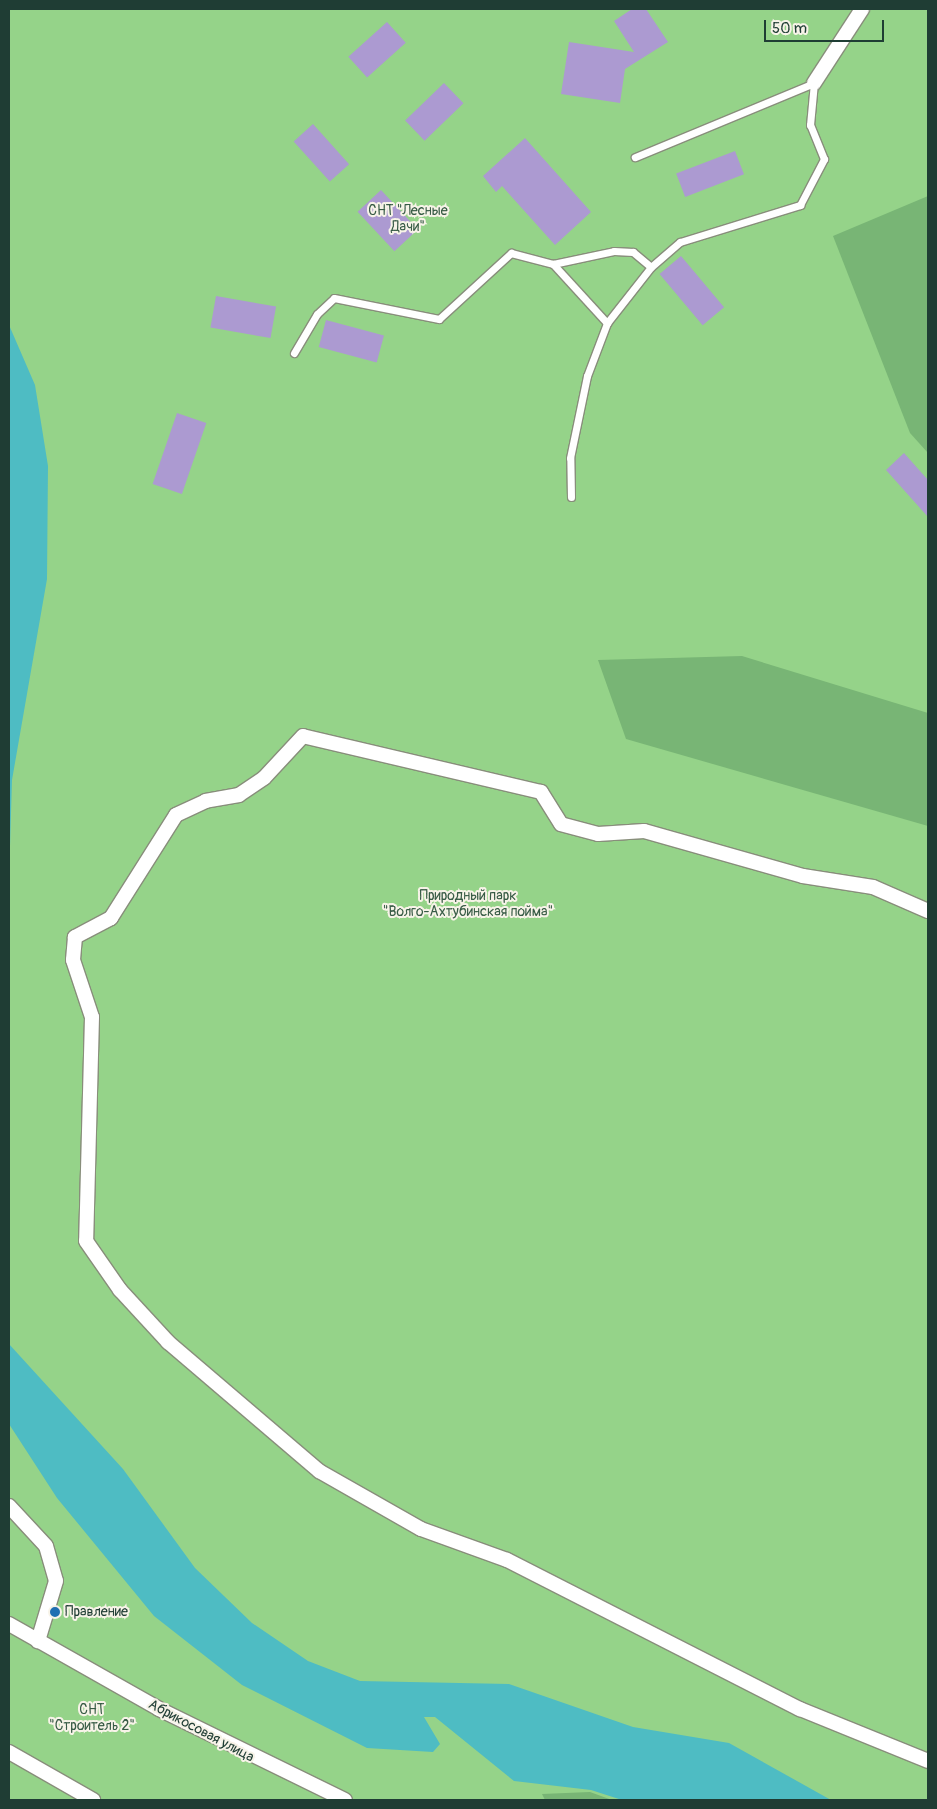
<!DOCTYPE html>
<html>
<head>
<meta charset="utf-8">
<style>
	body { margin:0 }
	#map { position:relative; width:937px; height:1809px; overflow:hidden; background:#f1e0c2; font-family:Pangolin,sans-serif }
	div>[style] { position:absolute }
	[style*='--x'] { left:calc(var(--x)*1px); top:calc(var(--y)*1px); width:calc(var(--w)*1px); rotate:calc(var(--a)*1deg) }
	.green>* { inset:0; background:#95d389; transform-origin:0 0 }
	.forest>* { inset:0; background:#78b575 }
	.water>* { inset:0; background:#4ebcc3 }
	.building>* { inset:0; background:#ac9ad1; transform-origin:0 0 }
	.roads { filter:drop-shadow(1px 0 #888e7b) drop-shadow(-1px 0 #888e7b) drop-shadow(0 1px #888e7b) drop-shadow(0 -1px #888e7b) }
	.service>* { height:7px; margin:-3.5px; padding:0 3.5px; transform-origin:3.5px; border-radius:3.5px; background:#fff }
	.minor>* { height:14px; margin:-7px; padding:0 7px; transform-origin:7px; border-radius:7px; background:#fff }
	.dots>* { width:14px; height:14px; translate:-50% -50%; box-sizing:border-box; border:2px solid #f7f3e8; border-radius:50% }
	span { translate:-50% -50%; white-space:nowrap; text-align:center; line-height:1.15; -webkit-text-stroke:4px #f7f3e8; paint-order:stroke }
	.park-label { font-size:14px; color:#375b45 }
	.poi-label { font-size:14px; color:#1f3d34 }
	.left { translate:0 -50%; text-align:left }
	.street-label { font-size:14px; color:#1f3d34 }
	.frame { position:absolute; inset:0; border:10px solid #1f3d34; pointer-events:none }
	.scale { position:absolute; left:764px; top:20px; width:120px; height:22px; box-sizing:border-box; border:2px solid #1f3d34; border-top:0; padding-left:6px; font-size:15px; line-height:18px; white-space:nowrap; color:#1f3d34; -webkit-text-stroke:4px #f7f3e8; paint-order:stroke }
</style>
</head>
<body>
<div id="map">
	<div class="green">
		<div style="left:9px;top:9px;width:919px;height:1791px"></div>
	</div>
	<div class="forest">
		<div style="clip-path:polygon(928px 196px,928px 453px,910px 433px,833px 236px)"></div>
		<div style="clip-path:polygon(742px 656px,928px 713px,928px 826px,626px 739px,598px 660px)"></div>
		<div style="clip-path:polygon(590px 1792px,612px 1800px,545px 1800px,542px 1794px)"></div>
	</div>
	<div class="water">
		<div style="clip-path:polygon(9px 325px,35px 385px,48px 466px,47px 579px,12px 780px,9px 880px)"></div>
		<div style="clip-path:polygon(9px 1344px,123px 1469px,195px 1568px,252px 1623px,308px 1661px,360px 1681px,509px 1684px,633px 1727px,729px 1743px,831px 1800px,622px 1800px,591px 1790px,514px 1781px,435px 1717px,424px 1717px,440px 1744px,433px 1752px,367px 1748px,242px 1685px,154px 1616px,57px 1498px,9px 1424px)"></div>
	</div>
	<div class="building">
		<div style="clip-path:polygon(632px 9px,646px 9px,668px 42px,625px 69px,620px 103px,561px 94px,569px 42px,634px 52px,614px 21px)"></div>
		<div style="left:387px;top:22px;width:28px;height:52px;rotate:48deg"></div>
		<div style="left:444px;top:83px;width:28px;height:54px;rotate:46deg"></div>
		<div style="left:313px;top:124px;width:54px;height:26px;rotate:48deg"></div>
		<div style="clip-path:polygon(525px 138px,591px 212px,555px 245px,502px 186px,496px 192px,483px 176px)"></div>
		<div style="left:735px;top:151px;width:25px;height:63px;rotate:69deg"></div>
		<div style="left:381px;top:190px;width:54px;height:32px;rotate:47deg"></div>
		<div style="left:681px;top:256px;width:67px;height:28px;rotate:50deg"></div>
		<div style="left:216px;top:296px;width:61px;height:32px;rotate:10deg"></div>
		<div style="left:326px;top:320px;width:60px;height:28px;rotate:15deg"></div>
		<div style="left:177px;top:413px;width:31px;height:75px;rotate:19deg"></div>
		<div style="clip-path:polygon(904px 453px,928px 480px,928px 517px,886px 470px)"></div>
	</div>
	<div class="roads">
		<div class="service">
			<div style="--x:553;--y:264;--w:80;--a:47.5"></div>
			<div style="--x:294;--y:353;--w:45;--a:-59.5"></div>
			<div style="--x:317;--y:314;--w:23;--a:-43"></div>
			<div style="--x:334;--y:298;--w:107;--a:11.3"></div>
			<div style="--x:439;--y:319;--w:98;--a:-42.5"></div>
			<div style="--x:511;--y:253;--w:43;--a:14.7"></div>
			<div style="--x:553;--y:264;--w:62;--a:-12"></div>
			<div style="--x:614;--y:251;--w:19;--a:3"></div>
			<div style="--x:633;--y:252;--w:23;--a:40"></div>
			<div style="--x:571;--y:497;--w:39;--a:-91"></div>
			<div style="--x:570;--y:458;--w:84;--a:-78.3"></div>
			<div style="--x:587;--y:376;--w:57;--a:-69.3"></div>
			<div style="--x:607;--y:323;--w:71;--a:-51.8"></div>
			<div style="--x:651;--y:267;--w:38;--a:-41"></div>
			<div style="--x:680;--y:242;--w:126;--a:-17.1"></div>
			<div style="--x:800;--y:205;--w:52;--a:-62.4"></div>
			<div style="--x:824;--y:159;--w:37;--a:-112"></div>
			<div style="--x:810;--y:125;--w:42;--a:-84.6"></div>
			<div style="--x:814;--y:83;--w:194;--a:157.5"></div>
		</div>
		<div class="minor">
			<div style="--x:814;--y:83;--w:88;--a:-57"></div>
			<div style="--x:928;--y:911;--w:60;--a:-156.4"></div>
			<div style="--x:873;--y:887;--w:71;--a:-171.1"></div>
			<div style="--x:803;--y:876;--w:165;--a:-164.2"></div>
			<div style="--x:644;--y:831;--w:46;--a:176.3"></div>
			<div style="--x:598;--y:834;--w:38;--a:-165"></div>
			<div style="--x:561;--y:824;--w:38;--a:-122"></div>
			<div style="--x:541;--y:792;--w:244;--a:-166.8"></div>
			<div style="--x:303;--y:736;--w:57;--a:132.9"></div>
			<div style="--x:264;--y:778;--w:30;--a:146"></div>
			<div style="--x:239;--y:795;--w:34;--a:170"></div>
			<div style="--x:206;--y:801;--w:33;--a:155"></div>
			<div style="--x:176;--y:815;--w:122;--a:122.3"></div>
			<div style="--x:111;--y:918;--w:41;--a:152.2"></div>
			<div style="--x:75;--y:937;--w:23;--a:95"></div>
			<div style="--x:73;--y:960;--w:60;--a:71.6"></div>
			<div style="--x:92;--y:1017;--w:224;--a:91.5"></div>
			<div style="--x:86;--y:1241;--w:60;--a:55.2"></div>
			<div style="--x:120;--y:1290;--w:71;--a:47.3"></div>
			<div style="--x:168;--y:1342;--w:199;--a:40.5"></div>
			<div style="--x:319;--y:1471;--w:117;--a:29.6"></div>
			<div style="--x:421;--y:1529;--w:91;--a:19.8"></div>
			<div style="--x:507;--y:1560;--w:329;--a:27"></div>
			<div style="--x:800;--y:1709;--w:138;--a:22.1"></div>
			<div style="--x:9;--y:1506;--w:54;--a:47.2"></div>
			<div style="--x:46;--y:1546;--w:36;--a:74"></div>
			<div style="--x:56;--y:1581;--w:63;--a:106.7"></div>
			<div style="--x:9;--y:1624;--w:172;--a:29.5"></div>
			<div style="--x:159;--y:1709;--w:207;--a:26.1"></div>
			<div style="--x:9;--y:1752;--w:97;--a:29.7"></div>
		</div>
	</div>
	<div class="dots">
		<div style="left:55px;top:1612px;background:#1f6fb2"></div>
	</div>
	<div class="park-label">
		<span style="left:408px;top:219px">СНТ "Лесные<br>Дачи"</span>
		<span style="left:468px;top:904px">Природный парк<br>"Волго-Ахтубинская пойма"</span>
		<span style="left:92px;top:1718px">СНТ<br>"Строитель 2"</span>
	</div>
	<div class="poi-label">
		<span class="left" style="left:65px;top:1612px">Правление</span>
	</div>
	<div class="street-label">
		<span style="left:201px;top:1731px;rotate:28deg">Абрикосовая улица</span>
	</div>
	<div class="frame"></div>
	<div class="scale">50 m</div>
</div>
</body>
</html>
